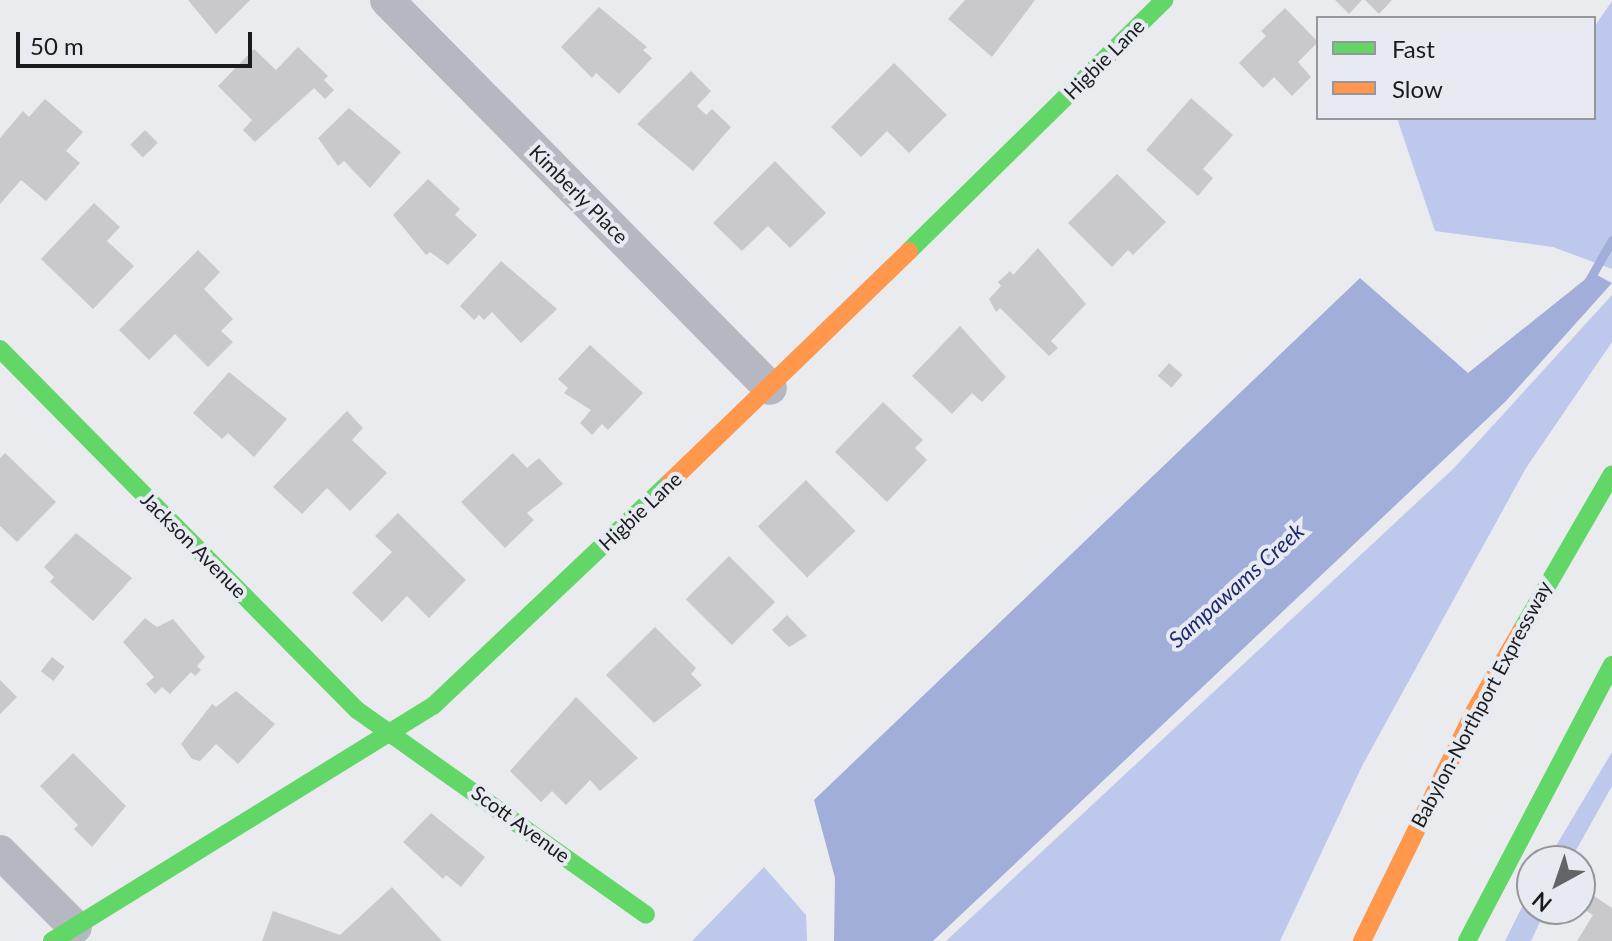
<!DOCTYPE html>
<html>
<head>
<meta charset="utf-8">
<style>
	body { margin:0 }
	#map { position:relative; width:1612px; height:941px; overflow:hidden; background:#eaebef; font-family:Lato,sans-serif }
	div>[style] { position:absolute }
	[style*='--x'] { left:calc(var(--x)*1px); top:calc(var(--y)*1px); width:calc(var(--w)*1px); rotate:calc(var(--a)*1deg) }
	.forest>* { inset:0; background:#bdc8ec }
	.water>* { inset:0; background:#a1aed9 }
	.stream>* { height:9px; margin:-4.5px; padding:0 4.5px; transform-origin:4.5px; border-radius:4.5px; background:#a1aed9 }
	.building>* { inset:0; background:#c9c9cc; transform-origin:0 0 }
	.street>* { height:34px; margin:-17px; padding:0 17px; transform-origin:17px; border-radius:17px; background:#b5b8c0 }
	.fast>* { height:18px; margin:-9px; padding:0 9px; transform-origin:9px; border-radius:9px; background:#63d668 }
	.slow>* { height:18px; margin:-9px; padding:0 9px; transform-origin:9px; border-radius:9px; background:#ff974d }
	span { translate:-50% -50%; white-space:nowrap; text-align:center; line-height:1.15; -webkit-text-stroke:8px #e8eaf1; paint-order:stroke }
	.street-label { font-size:20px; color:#1a1b1d }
	.water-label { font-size:22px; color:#1e296e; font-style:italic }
	.legend { position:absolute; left:1316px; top:16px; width:280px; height:104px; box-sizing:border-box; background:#e8eaf1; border:2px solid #96979c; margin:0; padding:10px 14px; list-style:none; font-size:24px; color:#1a1b1d }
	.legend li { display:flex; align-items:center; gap:16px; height:40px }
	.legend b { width:40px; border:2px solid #96979c }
	.north { position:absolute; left:1516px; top:845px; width:80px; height:80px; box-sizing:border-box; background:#e8eaf1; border:2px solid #96979c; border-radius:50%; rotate:220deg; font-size:22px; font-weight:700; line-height:32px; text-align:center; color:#1a1b1d }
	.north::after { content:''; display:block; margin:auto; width:28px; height:36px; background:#636466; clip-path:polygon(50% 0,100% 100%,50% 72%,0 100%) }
	.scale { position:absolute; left:16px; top:32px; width:236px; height:36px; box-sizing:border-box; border:4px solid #1a1b1d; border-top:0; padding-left:10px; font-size:24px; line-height:28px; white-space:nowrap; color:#1a1b1d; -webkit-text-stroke:6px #e8eaf1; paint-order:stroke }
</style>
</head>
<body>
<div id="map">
	<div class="forest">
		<div style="clip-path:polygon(1612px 1px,1612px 269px,1553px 247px,1435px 231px,1397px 118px,1594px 118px,1594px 27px)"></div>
		<div style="clip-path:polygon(1612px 295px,1612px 342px,1526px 468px,1362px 766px,1280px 941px,946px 941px,1454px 468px)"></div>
		<div style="clip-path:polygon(1612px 752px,1612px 786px,1570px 861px,1547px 861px)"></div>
		<div style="clip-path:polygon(764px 867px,806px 915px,807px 941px,692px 941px)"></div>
		<div style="clip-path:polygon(1532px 887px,1532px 909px,1546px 909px,1531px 941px,1505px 941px)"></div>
	</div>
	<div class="water">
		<div style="clip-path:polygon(1593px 273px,1612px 283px,1506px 401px,933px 941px,834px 941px,835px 878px,814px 800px,1360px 278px,1468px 373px)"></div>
	</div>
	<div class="stream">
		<div style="--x:1588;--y:282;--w:48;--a:-60.3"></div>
	</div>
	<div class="building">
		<div style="clip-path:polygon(188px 0,250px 0,216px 34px)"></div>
		<div style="clip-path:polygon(965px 0,1035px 0,992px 57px,948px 19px)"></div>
		<div style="clip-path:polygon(1335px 0,1362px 0,1349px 14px)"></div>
		<div style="clip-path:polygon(1365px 0,1392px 0,1379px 14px)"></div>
		<div style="clip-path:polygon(599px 7px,647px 47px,643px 50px,652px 58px,619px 94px,596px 73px,592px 78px,561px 47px)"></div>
		<div style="clip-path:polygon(1285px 8px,1318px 42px,1298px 62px,1311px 77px,1292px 96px,1274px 77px,1263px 88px,1239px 63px,1266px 36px,1261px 31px)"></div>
		<div style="clip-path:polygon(298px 47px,328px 76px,324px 80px,334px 90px,325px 99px,314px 88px,255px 142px,243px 130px,252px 120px,218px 86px,254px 49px,276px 70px)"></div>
		<div style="clip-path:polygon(894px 63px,947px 115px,909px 153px,887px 131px,861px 157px,831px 127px)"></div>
		<div style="clip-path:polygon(691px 71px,711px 91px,697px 106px,706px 115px,712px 109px,731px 127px,693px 171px,637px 124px)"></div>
		<div style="clip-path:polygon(1191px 98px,1233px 135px,1203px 169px,1213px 178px,1198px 196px,1146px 150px)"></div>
		<div style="clip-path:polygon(45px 99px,83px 132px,66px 151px,80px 163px,46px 201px,21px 180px,0 204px,0 138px,23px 111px,29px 117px)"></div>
		<div style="clip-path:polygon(349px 108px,401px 152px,370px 188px,344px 161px,338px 166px,318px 138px)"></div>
		<div style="left:145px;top:130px;width:18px;height:21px;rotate:45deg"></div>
		<div style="clip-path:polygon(775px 161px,826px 213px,790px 248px,768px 226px,742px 251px,713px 223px)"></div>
		<div style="clip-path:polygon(1117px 174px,1166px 222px,1133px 255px,1128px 250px,1112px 267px,1068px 223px)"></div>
		<div style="clip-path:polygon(428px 179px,460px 209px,455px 215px,477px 235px,448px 265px,430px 252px,426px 255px,393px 215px)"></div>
		<div style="clip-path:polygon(94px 203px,120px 227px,107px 241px,134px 266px,93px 309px,41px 259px)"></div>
		<div style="clip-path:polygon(1038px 248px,1086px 304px,1051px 341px,1058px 348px,1049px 356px,1000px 308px,996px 312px,989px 299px,1001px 286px,998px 282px,1010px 271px,1013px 275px)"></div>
		<div style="clip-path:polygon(198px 250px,220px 272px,204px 289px,233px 319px,221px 331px,233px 342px,208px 367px,175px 334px,149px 360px,119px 330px)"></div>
		<div style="clip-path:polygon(501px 261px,557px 309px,521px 343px,492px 312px,484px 320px,479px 315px,474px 320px,460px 306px)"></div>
		<div style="clip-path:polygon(960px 326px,1006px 377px,982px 402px,972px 393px,952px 414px,912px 376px)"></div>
		<div style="clip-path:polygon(590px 345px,643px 393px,608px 430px,602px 424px,592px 435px,580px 423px,591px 410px,564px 393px,568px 388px,558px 379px)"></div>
		<div style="left:1169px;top:363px;width:18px;height:17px;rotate:41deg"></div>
		<div style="clip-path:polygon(229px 372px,287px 419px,254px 457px,228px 433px,222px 439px,193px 413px)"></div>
		<div style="clip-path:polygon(883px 402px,923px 440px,915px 448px,927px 460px,887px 502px,835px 452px)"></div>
		<div style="clip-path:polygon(347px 411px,363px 428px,352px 440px,387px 473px,350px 511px,327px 488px,302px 514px,273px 487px)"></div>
		<div style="clip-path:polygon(5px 453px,56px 502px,17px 542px,0 526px,0 458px)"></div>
		<div style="clip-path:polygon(513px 453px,527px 468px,539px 458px,563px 484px,527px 513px,534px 520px,505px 548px,461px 502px)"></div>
		<div style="left:806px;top:480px;width:71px;height:67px;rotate:46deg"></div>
		<div style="clip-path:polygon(398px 513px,466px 580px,429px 618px,407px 596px,382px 622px,352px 593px,392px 552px,375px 536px)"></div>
		<div style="clip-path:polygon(76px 533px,132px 578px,93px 621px,50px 582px,54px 577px,44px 567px)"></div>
		<div style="left:729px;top:556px;width:65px;height:61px;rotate:45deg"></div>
		<div style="clip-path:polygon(787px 615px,807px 636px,789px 647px,772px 630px)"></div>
		<div style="clip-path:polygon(145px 618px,157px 627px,173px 619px,205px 657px,197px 666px,201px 670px,195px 676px,191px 672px,170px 694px,162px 687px,155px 694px,146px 684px,154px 677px,123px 642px)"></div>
		<div style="clip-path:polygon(655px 627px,696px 668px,691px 674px,702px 685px,654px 723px,606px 675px)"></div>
		<div style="left:52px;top:657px;width:16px;height:18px;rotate:38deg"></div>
		<div style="clip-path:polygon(0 680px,17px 697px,0 714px)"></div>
		<div style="clip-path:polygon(236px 691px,275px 724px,238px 764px,216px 744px,200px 761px,192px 759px,181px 744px,212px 704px,216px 707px)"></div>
		<div style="clip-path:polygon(576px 697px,638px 758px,600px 791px,590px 780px,566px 805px,552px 791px,541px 802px,510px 771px)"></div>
		<div style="clip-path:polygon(73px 753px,126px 806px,92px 847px,74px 829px,78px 825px,40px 786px)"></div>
		<div style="clip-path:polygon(431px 813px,485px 857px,461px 887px,446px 875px,443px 879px,403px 842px)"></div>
		<div style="clip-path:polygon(392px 887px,442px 941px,262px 941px,273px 911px,340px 935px)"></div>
		<div style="clip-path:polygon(1588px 892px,1612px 908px,1612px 941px,1577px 941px,1593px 915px,1580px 907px)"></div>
	</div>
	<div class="street">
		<div style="--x:387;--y:0;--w:545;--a:45.37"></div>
		<div style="--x:0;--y:852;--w:106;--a:45"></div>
	</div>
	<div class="fast">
		<div style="--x:909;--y:251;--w:358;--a:-44.5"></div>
		<div style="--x:0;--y:349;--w:508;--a:45.32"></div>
		<div style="--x:357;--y:710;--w:354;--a:35.3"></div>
		<div style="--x:1521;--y:631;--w:181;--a:-59.9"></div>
		<div style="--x:52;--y:941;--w:448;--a:-31.7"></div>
		<div style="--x:433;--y:706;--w:326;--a:-43.4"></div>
		<div style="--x:1467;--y:941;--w:312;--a:-62.3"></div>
	</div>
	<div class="slow">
		<div style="--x:670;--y:482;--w:332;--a:-44"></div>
		<div style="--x:1362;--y:941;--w:255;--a:-63.9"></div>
		<div style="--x:1474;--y:712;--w:94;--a:-59.9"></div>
	</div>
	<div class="street-label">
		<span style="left:1104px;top:59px;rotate:-45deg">Higbie Lane</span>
		<span style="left:579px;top:194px;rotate:45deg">Kimberly Place</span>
		<span style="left:640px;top:511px;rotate:-43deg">Higbie Lane</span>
		<span style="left:194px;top:545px;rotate:45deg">Jackson Avenue</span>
		<span style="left:1481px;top:704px;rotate:-62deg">Babylon-Northport Expressway</span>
		<span style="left:521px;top:824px;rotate:36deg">Scott Avenue</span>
	</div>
	<div class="water-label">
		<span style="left:1236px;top:585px;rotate:-42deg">Sampawams Creek</span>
	</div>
	<ul class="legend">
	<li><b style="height:10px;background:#63d668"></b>Fast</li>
	<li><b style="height:10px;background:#ff974d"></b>Slow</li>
	</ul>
	<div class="north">N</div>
	<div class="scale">50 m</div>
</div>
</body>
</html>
